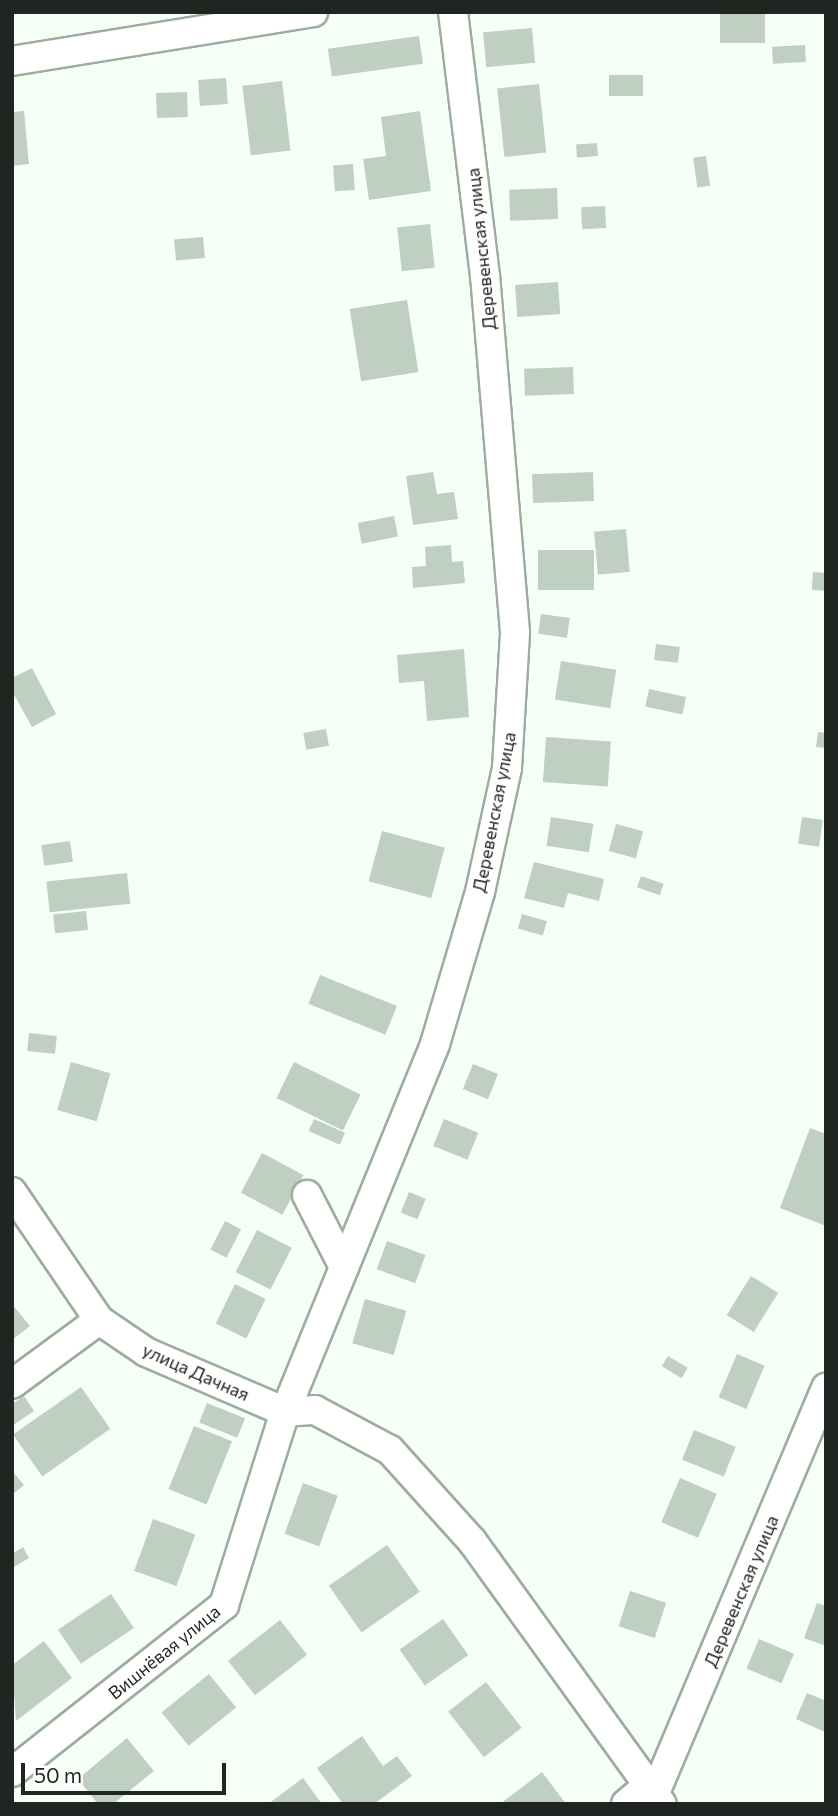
<!DOCTYPE html>
<html>
<head>
<meta charset="utf-8">
<style>
	body { margin:0 }
	#map { position:relative; width:838px; height:1816px; overflow:hidden; background:#f5fff6; font-family:Commissioner,sans-serif }
	div>[style] { position:absolute }
	[style*='--x'] { left:calc(var(--x)*1px); top:calc(var(--y)*1px); width:calc(var(--w)*1px); rotate:calc(var(--a)*1deg) }
	.building>* { inset:0; background:#bfcfc1; transform-origin:0 0 }
	.roads { filter:drop-shadow(2px 0 #9cac9e) drop-shadow(-2px 0 #9cac9e) drop-shadow(0 2px #9cac9e) drop-shadow(0 -2px #9cac9e) }
	.minor>* { height:28px; margin:-14px; padding:0 14px; transform-origin:14px; border-radius:14px; background:#fff }
	span { translate:-50% -50%; white-space:nowrap; text-align:center; line-height:1.15; -webkit-text-stroke:5px #fff; paint-order:stroke }
	.street-label { font-size:18px; color:#1f2520 }
	.frame { position:absolute; inset:0; border:14px solid #1f2520; pointer-events:none }
	.scale { position:absolute; left:21px; top:1763px; width:205px; height:32px; box-sizing:border-box; border:4px solid #1f2520; border-top:0; padding-left:9px; font-size:21px; line-height:24px; white-space:nowrap; color:#1f2520; -webkit-text-stroke:5px #fff; paint-order:stroke }
</style>
</head>
<body>
<div id="map">
	<div class="building">
		<div style="left:720px;top:12px;width:45px;height:31px"></div>
		<div style="left:532px;top:28px;width:35px;height:49px;rotate:85deg"></div>
		<div style="left:419px;top:36px;width:28px;height:92px;rotate:82deg"></div>
		<div style="left:805px;top:45px;width:17px;height:33px;rotate:87deg"></div>
		<div style="left:609px;top:75px;width:34px;height:21px"></div>
		<div style="left:226px;top:78px;width:26px;height:28px;rotate:86deg"></div>
		<div style="left:282px;top:81px;width:70px;height:40px;rotate:83deg"></div>
		<div style="left:539px;top:84px;width:69px;height:42px;rotate:84deg"></div>
		<div style="left:187px;top:92px;width:25px;height:31px;rotate:88deg"></div>
		<div style="clip-path:polygon(24px 111px,29px 164px,12px 166px,12px 112px)"></div>
		<div style="clip-path:polygon(420px 111px,431px 191px,369px 200px,363px 159px,386px 156px,381px 117px)"></div>
		<div style="left:597px;top:143px;width:13px;height:21px;rotate:86deg"></div>
		<div style="left:706px;top:156px;width:30px;height:13px;rotate:82deg"></div>
		<div style="left:353px;top:164px;width:26px;height:20px;rotate:86deg"></div>
		<div style="left:557px;top:188px;width:31px;height:48px;rotate:88deg"></div>
		<div style="left:605px;top:206px;width:22px;height:24px;rotate:87deg"></div>
		<div style="left:430px;top:224px;width:44px;height:33px;rotate:84deg"></div>
		<div style="left:203px;top:237px;width:21px;height:29px;rotate:85deg"></div>
		<div style="left:558px;top:282px;width:32px;height:43px;rotate:86deg"></div>
		<div style="left:407px;top:300px;width:73px;height:58px;rotate:81deg"></div>
		<div style="left:573px;top:367px;width:27px;height:49px;rotate:88deg"></div>
		<div style="clip-path:polygon(433px 472px,437px 494px,454px 492px,458px 519px,413px 525px,406px 476px)"></div>
		<div style="left:593px;top:472px;width:29px;height:61px;rotate:88deg"></div>
		<div style="left:394px;top:516px;width:21px;height:37px;rotate:79deg"></div>
		<div style="left:626px;top:529px;width:43px;height:32px;rotate:85deg"></div>
		<div style="clip-path:polygon(451px 545px,452px 562px,463px 561px,465px 583px,413px 588px,412px 567px,426px 566px,425px 547px)"></div>
		<div style="left:594px;top:550px;width:40px;height:56px;rotate:90deg"></div>
		<div style="left:813px;top:572px;width:13px;height:18px;rotate:4deg"></div>
		<div style="left:541px;top:614px;width:29px;height:20px;rotate:8deg"></div>
		<div style="left:656px;top:644px;width:24px;height:16px;rotate:7deg"></div>
		<div style="clip-path:polygon(464px 649px,469px 717px,427px 721px,424px 681px,399px 683px,397px 655px)"></div>
		<div style="left:561px;top:661px;width:56px;height:39px;rotate:9deg"></div>
		<div style="clip-path:polygon(32px 668px,56px 714px,32px 727px,12px 691px,12px 678px)"></div>
		<div style="left:649px;top:689px;width:38px;height:18px;rotate:12deg"></div>
		<div style="left:326px;top:729px;width:17px;height:23px;rotate:80deg"></div>
		<div style="clip-path:polygon(818px 732px,826px 733px,826px 748px,816px 747px)"></div>
		<div style="left:546px;top:737px;width:65px;height:45px;rotate:4deg"></div>
		<div style="left:551px;top:817px;width:43px;height:29px;rotate:9deg"></div>
		<div style="left:802px;top:817px;width:21px;height:27px;rotate:8deg"></div>
		<div style="left:616px;top:824px;width:28px;height:28px;rotate:15deg"></div>
		<div style="left:382px;top:831px;width:65px;height:52px;rotate:15deg"></div>
		<div style="left:70px;top:841px;width:21px;height:29px;rotate:82deg"></div>
		<div style="clip-path:polygon(534px 862px,604px 879px,599px 901px,568px 893px,564px 908px,524px 898px)"></div>
		<div style="left:127px;top:873px;width:31px;height:81px;rotate:84deg"></div>
		<div style="left:641px;top:876px;width:24px;height:12px;rotate:19deg"></div>
		<div style="left:86px;top:911px;width:19px;height:33px;rotate:84deg"></div>
		<div style="left:522px;top:914px;width:26px;height:15px;rotate:16deg"></div>
		<div style="left:320px;top:975px;width:83px;height:31px;rotate:22deg"></div>
		<div style="left:29px;top:1033px;width:28px;height:18px;rotate:6deg"></div>
		<div style="left:71px;top:1062px;width:41px;height:50px;rotate:16deg"></div>
		<div style="left:294px;top:1062px;width:74px;height:40px;rotate:26deg"></div>
		<div style="left:473px;top:1064px;width:27px;height:27px;rotate:22deg"></div>
		<div style="left:314px;top:1119px;width:34px;height:13px;rotate:24deg"></div>
		<div style="left:444px;top:1119px;width:37px;height:29px;rotate:22deg"></div>
		<div style="clip-path:polygon(810px 1128px,826px 1134px,826px 1226px,780px 1208px)"></div>
		<div style="left:262px;top:1153px;width:47px;height:45px;rotate:28deg"></div>
		<div style="left:409px;top:1192px;width:18px;height:22px;rotate:22deg"></div>
		<div style="left:225px;top:1221px;width:18px;height:32px;rotate:27deg"></div>
		<div style="left:257px;top:1230px;width:39px;height:47px;rotate:27deg"></div>
		<div style="left:387px;top:1241px;width:41px;height:30px;rotate:20deg"></div>
		<div style="left:751px;top:1276px;width:32px;height:46px;rotate:32deg"></div>
		<div style="left:235px;top:1284px;width:34px;height:44px;rotate:26deg"></div>
		<div style="left:365px;top:1299px;width:43px;height:46px;rotate:16deg"></div>
		<div style="clip-path:polygon(12px 1304px,30px 1326px,12px 1340px)"></div>
		<div style="left:737px;top:1354px;width:30px;height:47px;rotate:23deg"></div>
		<div style="left:668px;top:1356px;width:23px;height:12px;rotate:31deg"></div>
		<div style="left:81px;top:1387px;width:51px;height:83px;rotate:55deg"></div>
		<div style="clip-path:polygon(24px 1396px,34px 1411px,12px 1426px,12px 1404px)"></div>
		<div style="left:207px;top:1403px;width:41px;height:21px;rotate:22deg"></div>
		<div style="left:194px;top:1426px;width:41px;height:68px;rotate:22deg"></div>
		<div style="left:694px;top:1430px;width:45px;height:32px;rotate:22deg"></div>
		<div style="clip-path:polygon(12px 1471px,24px 1485px,12px 1495px)"></div>
		<div style="left:680px;top:1478px;width:40px;height:48px;rotate:23deg"></div>
		<div style="left:303px;top:1483px;width:37px;height:54px;rotate:20deg"></div>
		<div style="left:153px;top:1519px;width:45px;height:55px;rotate:20deg"></div>
		<div style="left:387px;top:1545px;width:57px;height:71px;rotate:55deg"></div>
		<div style="clip-path:polygon(23px 1547px,29px 1558px,12px 1568px,12px 1554px)"></div>
		<div style="left:630px;top:1591px;width:38px;height:37px;rotate:18deg"></div>
		<div style="left:111px;top:1594px;width:41px;height:64px;rotate:56deg"></div>
		<div style="clip-path:polygon(817px 1603px,826px 1606px,826px 1646px,804px 1638px)"></div>
		<div style="left:443px;top:1619px;width:44px;height:53px;rotate:55deg"></div>
		<div style="left:280px;top:1620px;width:44px;height:66px;rotate:52deg"></div>
		<div style="left:759px;top:1639px;width:38px;height:32px;rotate:23deg"></div>
		<div style="clip-path:polygon(44px 1641px,72px 1678px,16px 1721px,12px 1665px)"></div>
		<div style="left:209px;top:1674px;width:43px;height:61px;rotate:51deg"></div>
		<div style="left:486px;top:1682px;width:58px;height:48px;rotate:52deg"></div>
		<div style="clip-path:polygon(807px 1693px,826px 1701px,825px 1732px,796px 1719px)"></div>
		<div style="clip-path:polygon(362px 1736px,383px 1766px,397px 1756px,412px 1776px,374px 1804px,343px 1804px,317px 1768px)"></div>
		<div style="clip-path:polygon(127px 1738px,154px 1771px,113px 1804px,98px 1804px,78px 1779px)"></div>
		<div style="clip-path:polygon(542px 1772px,566px 1804px,500px 1804px)"></div>
		<div style="clip-path:polygon(303px 1778px,322px 1804px,268px 1804px)"></div>
	</div>
	<div class="roads">
		<div class="minor">
			<div style="--x:12;--y:61;--w:305;--a:-9.2"></div>
			<div style="--x:12;--y:1192;--w:155;--a:55.8"></div>
			<div style="--x:99;--y:1320;--w:57;--a:34.2"></div>
			<div style="--x:146;--y:1352;--w:151;--a:23.3"></div>
			<div style="--x:285;--y:1412;--w:30;--a:-4"></div>
			<div style="--x:315;--y:1410;--w:85;--a:28.1"></div>
			<div style="--x:390;--y:1450;--w:122;--a:48"></div>
			<div style="--x:472;--y:1541;--w:324;--a:54.2"></div>
			<div style="--x:307;--y:1195;--w:81;--a:62.8"></div>
			<div style="--x:12;--y:1384;--w:108;--a:-36.3"></div>
			<div style="--x:12;--y:1772;--w:270;--a:-38.2"></div>
			<div style="--x:224;--y:1605;--w:202;--a:-72.5"></div>
			<div style="--x:285;--y:1412;--w:397;--a:-67.8"></div>
			<div style="--x:435;--y:1044;--w:159;--a:-73.5"></div>
			<div style="--x:480;--y:892;--w:127;--a:-77.7"></div>
			<div style="--x:507;--y:768;--w:136;--a:-86.6"></div>
			<div style="--x:515;--y:632;--w:357;--a:-94.8"></div>
			<div style="--x:485;--y:276;--w:266;--a:-96.9"></div>
			<div style="--x:655;--y:1793;--w:440;--a:-67.1"></div>
			<div style="--x:626;--y:1804;--w:16;--a:-40"></div>
			<div style="--x:638;--y:1794;--w:17;--a:-3"></div>
		</div>
	</div>
	<div class="street-label">
		<span style="left:481px;top:249px;rotate:-96deg">Деревенская улица</span>
		<span style="left:494px;top:812px;rotate:-79deg">Деревенская улица</span>
		<span style="left:196px;top:1372px;rotate:24deg">улица Дачная</span>
		<span style="left:741px;top:1591px;rotate:-67deg">Деревенская улица</span>
		<span style="left:164px;top:1652px;rotate:-39deg">Вишнёвая улица</span>
	</div>
	<div class="frame"></div>
	<div class="scale">50 m</div>
</div>
</body>
</html>
